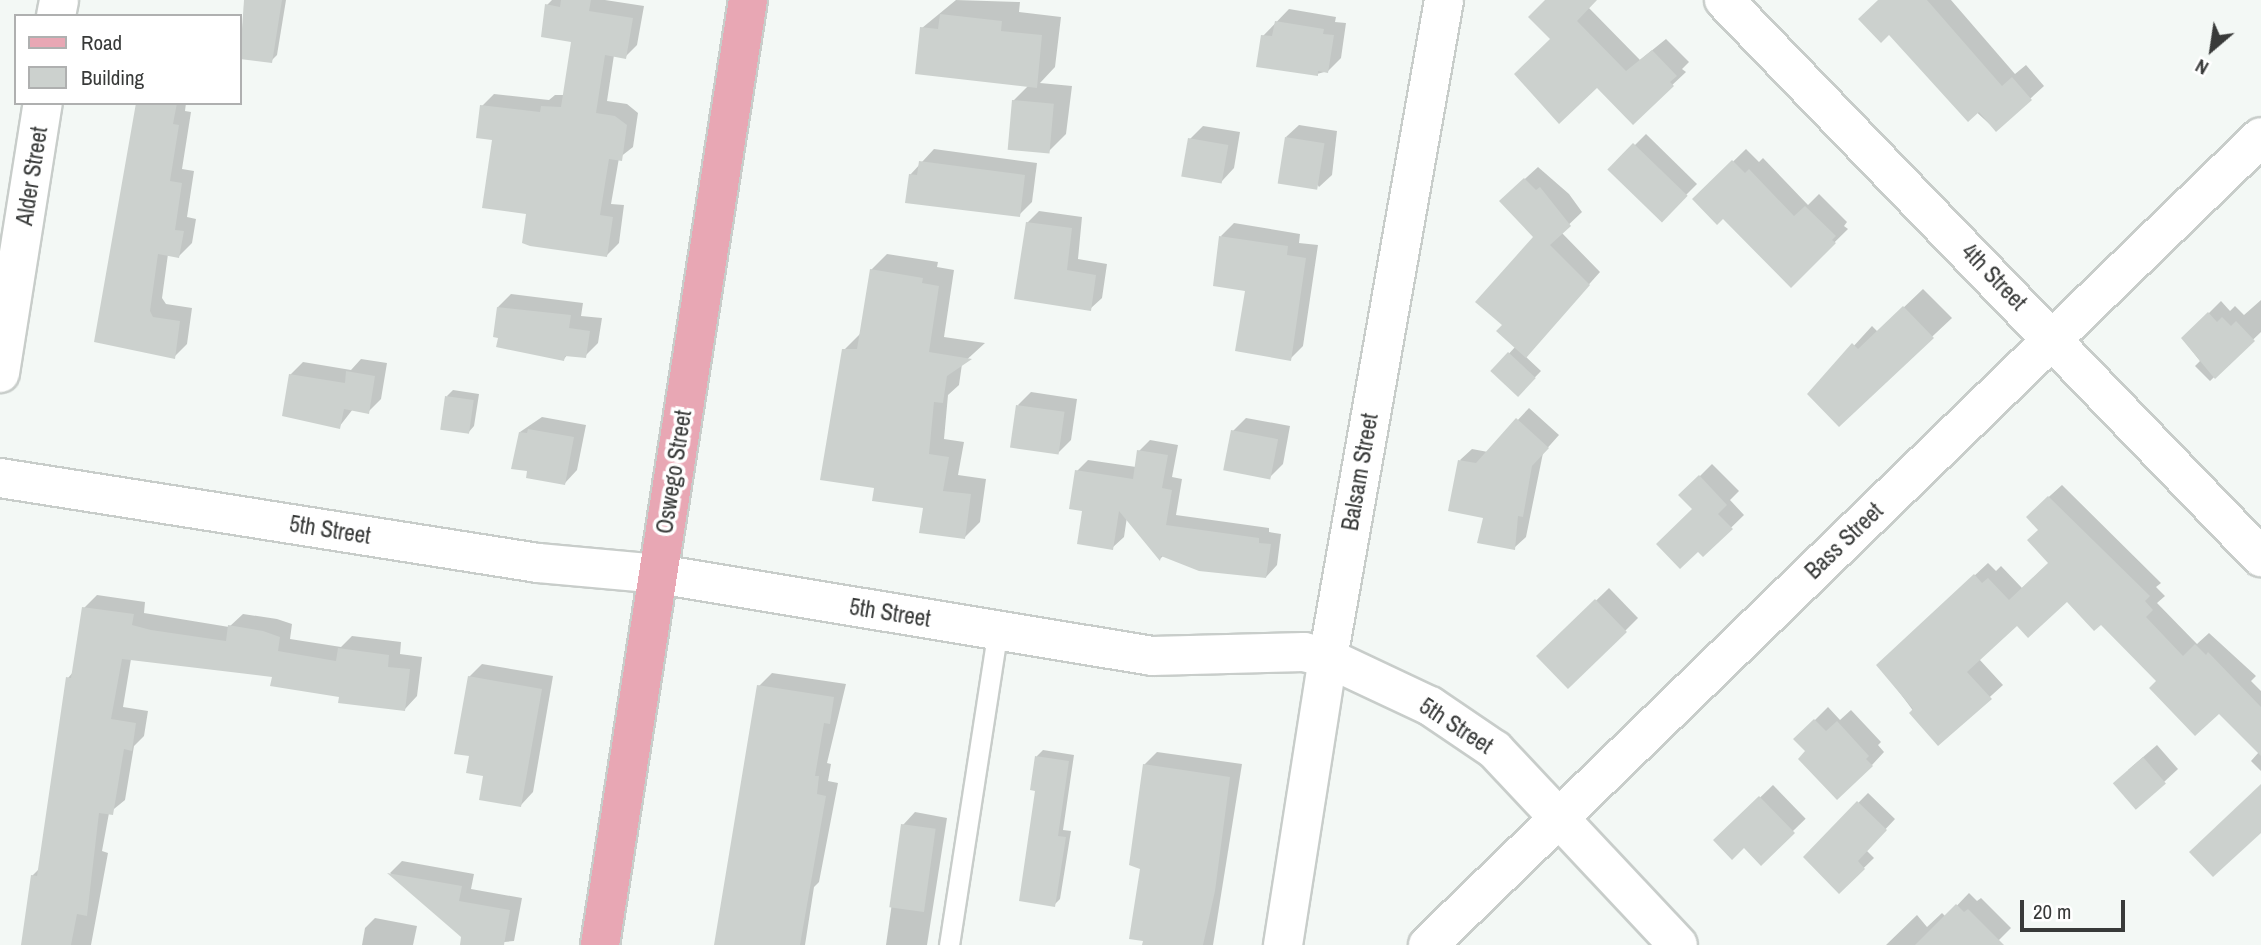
<!DOCTYPE html>
<html>
<head>
<meta charset="utf-8">
<style>
	body { margin:0 }
	#map { position:relative; width:2261px; height:945px; overflow:hidden; background:#f3f8f5; font-family:"Archivo Narrow",sans-serif }
	div>[style] { position:absolute }
	[style*='--x'] { left:calc(var(--x)*1px); top:calc(var(--y)*1px); width:calc(var(--w)*1px); rotate:calc(var(--a)*1deg) }
	.shadow>* { inset:0; background:#0003; transform-origin:0 0 }
	.building>* { inset:0; background:#ccd1ce; transform-origin:0 0 }
	.roads { filter:drop-shadow(2px 0 #c8cdca) drop-shadow(-2px 0 #c8cdca) drop-shadow(0 2px #c8cdca) drop-shadow(0 -2px #c8cdca) }
	.lane>* { height:19px; margin:-9.5px; padding:0 9.5px; transform-origin:9.5px; border-radius:9.5px; background:#fff }
	.street>* { height:38px; margin:-19px; padding:0 19px; transform-origin:19px; border-radius:19px; background:#fff }
	.primary>* { height:38px; margin:-19px; padding:0 19px; transform-origin:19px; border-radius:19px; background:#e8a7b4 }
	span { translate:-50% -50%; white-space:nowrap; text-align:center; line-height:1.15; -webkit-text-stroke:7px #fff; paint-order:stroke }
	.street-label { font-size:23px; color:#383a39 }
	.legend { position:absolute; left:14px; top:14px; width:228px; height:91px; box-sizing:border-box; background:#fff; border:2px solid #afb0b0; margin:0; padding:9px 12px; list-style:none; font-size:21px; color:#383a39 }
	.legend li { display:flex; align-items:center; gap:14px; height:35px }
	.legend b { width:35px; border:2px solid #afb0b0 }
	.north { position:absolute; left:2177px; top:14px; width:70px; height:70px; -webkit-text-stroke:5px #fff; paint-order:stroke; rotate:209deg; font-size:19px; font-weight:700; line-height:28px; text-align:center; color:#383a39 }
	.north::after { content:''; display:block; margin:auto; width:24px; height:32px; background:#383a39; clip-path:polygon(50% 0,100% 100%,50% 72%,0 100%) }
	.scale { position:absolute; left:2020px; top:900px; width:105px; height:32px; box-sizing:border-box; border:4px solid #383a39; border-top:0; padding-left:9px; font-size:21px; line-height:24px; white-space:nowrap; color:#383a39; -webkit-text-stroke:5px #fff; paint-order:stroke }
</style>
</head>
<body>
<div id="map">
	<div class="shadow">
		<div style="clip-path:polygon(245px 0,286px 0,277px 55px,271px 61px,240px 57px)"></div>
		<div style="clip-path:polygon(552px 0,605px 0,644px 6px,637px 45px,625px 57px,614px 55px,607px 101px,627px 104px,638px 113px,633px 147px,619px 158px,611px 204px,624px 205px,619px 243px,607px 255px,528px 213px,482px 106px,494px 94px,549px 100px,555px 95px,564px 95px,573px 41px,547px 5px)"></div>
		<div style="clip-path:polygon(956px 0,1020px 2px,1019px 12px,1061px 17px,1055px 67px,1040px 83px,1072px 86px,1066px 134px,1047px 153px,1013px 101px,1029px 85px,922px 28px)"></div>
		<div style="clip-path:polygon(1548px 0,1595px 0,1588px 7px,1640px 60px,1666px 39px,1689px 62px,1682px 69px,1686px 72px,1633px 122px,1552px 39px)"></div>
		<div style="clip-path:polygon(1880px 0,1951px 0,2015px 74px,2026px 65px,2044px 86px,1996px 130px,1889px 32px)"></div>
		<div style="clip-path:polygon(1289px 9px,1336px 17px,1335px 22px,1346px 23px,1341px 58px,1328px 71px,1317px 74px,1263px 36px)"></div>
		<div style="clip-path:polygon(138px 103px,186px 103px,185px 111px,191px 112px,182px 169px,194px 171px,187px 217px,196px 219px,192px 243px,179px 256px,168px 254px,162px 298px,166px 304px,192px 308px,187px 344px,174px 357px,96px 340px)"></div>
		<div style="clip-path:polygon(1299px 125px,1337px 131px,1332px 175px,1319px 187px,1286px 137px)"></div>
		<div style="clip-path:polygon(1203px 126px,1240px 132px,1234px 168px,1222px 181px,1190px 139px)"></div>
		<div style="clip-path:polygon(1646px 134px,1697px 184px,1686px 195px,1610px 170px)"></div>
		<div style="clip-path:polygon(934px 149px,1037px 163px,1032px 202px,1019px 215px,910px 175px)"></div>
		<div style="clip-path:polygon(1746px 149px,1759px 162px,1763px 158px,1808px 205px,1819px 194px,1847px 222px,1844px 226px,1848px 229px,1791px 285px,1723px 217px,1695px 199px)"></div>
		<div style="clip-path:polygon(1538px 167px,1569px 194px,1582px 212px,1561px 232px,1600px 272px,1525px 356px,1541px 371px,1518px 395px,1493px 371px,1516px 346px,1504px 325px,1535px 237px,1514px 189px)"></div>
		<div style="clip-path:polygon(1039px 211px,1082px 217px,1078px 259px,1107px 264px,1102px 298px,1090px 309px,1027px 223px)"></div>
		<div style="clip-path:polygon(1234px 223px,1300px 234px,1299px 243px,1318px 245px,1303px 346px,1290px 359px,1221px 236px)"></div>
		<div style="clip-path:polygon(887px 254px,938px 262px,937px 267px,954px 270px,944px 337px,985px 343px,962px 364px,959px 385px,948px 395px,944px 439px,964px 442px,958px 475px,986px 479px,980px 522px,964px 538px,925px 507px,876px 486px,844px 350px,861px 333px,871px 270px)"></div>
		<div style="clip-path:polygon(1923px 289px,1952px 318px,1839px 424px,1810px 394px,1872px 326px,1878px 332px)"></div>
		<div style="clip-path:polygon(511px 294px,583px 303px,581px 316px,602px 318px,598px 343px,585px 356px,568px 354px,564px 359px,500px 336px,498px 307px)"></div>
		<div style="clip-path:polygon(2261px 300px,2261px 332px,2210px 381px,2195px 366px,2200px 361px,2183px 339px,2221px 301px,2230px 311px,2235px 306px,2244px 315px)"></div>
		<div style="clip-path:polygon(361px 359px,387px 363px,381px 399px,368px 412px,353px 409px,339px 427px,290px 375px,303px 362px,351px 370px)"></div>
		<div style="clip-path:polygon(453px 390px,479px 394px,474px 426px,468px 433px,447px 396px)"></div>
		<div style="clip-path:polygon(1031px 392px,1077px 399px,1071px 440px,1058px 453px,1018px 405px)"></div>
		<div style="clip-path:polygon(1529px 408px,1559px 435px,1543px 453px,1526px 537px,1514px 548px,1460px 460px,1472px 449px,1488px 452px)"></div>
		<div style="clip-path:polygon(542px 417px,586px 425px,577px 470px,565px 483px,529px 470px,520px 432px)"></div>
		<div style="clip-path:polygon(1246px 418px,1290px 426px,1283px 464px,1270px 477px,1233px 431px)"></div>
		<div style="clip-path:polygon(1150px 440px,1178px 445px,1172px 477px,1182px 479px,1176px 515px,1269px 528px,1269px 532px,1281px 534px,1277px 565px,1266px 577px,1164px 555px,1160px 559px,1127px 517px,1124px 537px,1112px 548px,1084px 510px,1077px 471px,1088px 460px,1136px 467px,1139px 451px)"></div>
		<div style="clip-path:polygon(1712px 464px,1739px 491px,1730px 500px,1744px 515px,1703px 555px,1698px 549px,1694px 509px,1681px 495px)"></div>
		<div style="clip-path:polygon(2062px 485px,2161px 583px,2156px 587px,2165px 596px,2157px 603px,2197px 644px,2209px 633px,2256px 676px,2251px 681px,2261px 691px,2261px 771px,2251px 761px,2259px 752px,2219px 711px,2158px 681px,2101px 623px,2067px 600px,2017px 624px,1979px 659px,2003px 685px,1938px 744px,1879px 665px,1988px 563px,1996px 571px,2001px 566px,2022px 588px,2050px 562px,2041px 530px,2041px 504px)"></div>
		<div style="clip-path:polygon(1609px 588px,1638px 618px,1625px 631px,1539px 656px)"></div>
		<div style="clip-path:polygon(97px 595px,145px 602px,144px 613px,229px 627px,243px 614px,277px 619px,292px 624px,290px 639px,341px 647px,352px 636px,401px 642px,400px 654px,422px 657px,417px 696px,405px 709px,274px 676px,131px 659px,123px 707px,148px 711px,144px 736px,134px 746px,125px 800px,109px 813px,102px 851px,108px 853px,91px 945px,23px 945px,32px 876px,40px 868px,68px 678px,74px 671px,84px 608px)"></div>
		<div style="clip-path:polygon(482px 664px,553px 676px,533px 792px,521px 805px,485px 774px,471px 755px,469px 677px)"></div>
		<div style="clip-path:polygon(772px 673px,846px 684px,827px 763px,831px 764px,828px 781px,838px 783px,819px 882px,814px 887px,805px 945px,717px 945px,759px 686px)"></div>
		<div style="clip-path:polygon(1828px 707px,1840px 720px,1851px 710px,1881px 742px,1878px 745px,1884px 752px,1872px 765px,1808px 751px,1796px 739px)"></div>
		<div style="clip-path:polygon(2157px 745px,2178px 769px,2137px 807px,2128px 770px)"></div>
		<div style="clip-path:polygon(1043px 750px,1074px 755px,1063px 830px,1071px 831px,1060px 899px,1054px 905px,1037px 789px,1037px 756px)"></div>
		<div style="clip-path:polygon(1157px 752px,1242px 764px,1213px 945px,1143px 945px,1144px 765px)"></div>
		<div style="left:1773px;top:785px;width:47px;height:62px;rotate:46deg"></div>
		<div style="clip-path:polygon(1868px 793px,1895px 819px,1866px 850px,1874px 858px,1839px 892px,1805px 857px)"></div>
		<div style="clip-path:polygon(915px 812px,947px 818px,927px 945px,886px 945px,903px 825px)"></div>
		<div style="clip-path:polygon(402px 861px,474px 874px,471px 889px,522px 898px,514px 941px,473px 945px,390px 873px)"></div>
		<div style="clip-path:polygon(1969px 893px,1977px 901px,1981px 898px,2011px 928px,1994px 945px,1886px 945px,1917px 915px,1927px 927px,1942px 913px,1946px 917px)"></div>
		<div style="clip-path:polygon(375px 918px,417px 926px,413px 945px,362px 945px,365px 928px)"></div>
	</div>
	<div class="building">
		<div style="clip-path:polygon(244px 0,282px 0,272px 63px,240px 59px)"></div>
		<div style="clip-path:polygon(561px 0,591px 0,589px 11px,633px 18px,626px 59px,605px 55px,596px 113px,615px 116px,627px 125px,622px 161px,609px 159px,600px 215px,613px 217px,607px 257px,530px 246px,522px 243px,526px 214px,482px 208px,492px 140px,476px 138px,480px 105px,540px 112px,541px 106px,561px 107px,571px 42px,541px 37px,545px 4px,560px 7px)"></div>
		<div style="clip-path:polygon(1545px 0,1597px 0,1577px 21px,1626px 71px,1652px 50px,1677px 76px,1670px 82px,1674px 86px,1633px 125px,1597px 88px,1559px 124px,1514px 74px,1550px 39px,1528px 17px)"></div>
		<div style="clip-path:polygon(1878px 0,1927px 0,2002px 86px,2012px 77px,2032px 100px,1996px 132px,1979px 112px,1968px 122px,1889px 35px,1881px 43px,1858px 19px)"></div>
		<div style="clip-path:polygon(940px 14px,1002px 21px,1001px 31px,1042px 35px,1037px 88px,915px 74px,920px 27px,938px 29px)"></div>
		<div style="clip-path:polygon(1275px 21px,1324px 29px,1323px 34px,1334px 35px,1328px 73px,1318px 71px,1318px 76px,1256px 67px,1261px 35px,1272px 36px)"></div>
		<div style="left:1012px;top:100px;width:42px;height:50px;rotate:5deg"></div>
		<div style="clip-path:polygon(136px 103px,177px 103px,173px 124px,179px 125px,170px 181px,182px 183px,175px 230px,184px 231px,179px 258px,158px 254px,150px 311px,153px 317px,180px 321px,175px 359px,94px 342px)"></div>
		<div style="left:1285px;top:137px;width:40px;height:47px;rotate:9deg"></div>
		<div style="left:1188px;top:138px;width:41px;height:39px;rotate:10deg"></div>
		<div style="left:1633px;top:143px;width:76px;height:37px;rotate:44deg"></div>
		<div style="clip-path:polygon(1732px 160px,1745px 173px,1749px 169px,1794px 216px,1805px 206px,1836px 236px,1832px 240px,1836px 243px,1791px 288px,1723px 219px,1717px 225px,1692px 199px)"></div>
		<div style="clip-path:polygon(919px 161px,1025px 175px,1020px 217px,905px 203px,909px 174px,917px 175px)"></div>
		<div style="clip-path:polygon(1524px 178px,1536px 190px,1540px 187px,1571px 226px,1550px 245px,1590px 285px,1526px 358px,1496px 331px,1502px 325px,1475px 302px,1533px 237px,1499px 201px)"></div>
		<div style="clip-path:polygon(1026px 222px,1072px 228px,1067px 270px,1096px 275px,1091px 311px,1014px 299px)"></div>
		<div style="clip-path:polygon(1219px 236px,1288px 246px,1287px 255px,1306px 258px,1291px 361px,1235px 351px,1245px 291px,1213px 286px)"></div>
		<div style="clip-path:polygon(870px 269px,923px 278px,922px 283px,939px 286px,929px 352px,972px 359px,947px 376px,943px 403px,934px 402px,929px 454px,949px 457px,943px 491px,971px 494px,965px 539px,919px 533px,923px 508px,872px 501px,874px 488px,820px 480px,842px 349px,857px 349px)"></div>
		<div style="clip-path:polygon(1903px 306px,1934px 338px,1839px 427px,1807px 394px,1852px 343px,1858px 349px)"></div>
		<div style="clip-path:polygon(497px 307px,571px 315px,569px 328px,590px 331px,586px 358px,565px 356px,564px 361px,496px 347px,498px 338px,493px 337px)"></div>
		<div style="clip-path:polygon(2208px 312px,2217px 322px,2222px 317px,2231px 326px,2236px 321px,2255px 341px,2215px 379px,2181px 338px)"></div>
		<div style="left:1508px;top:352px;width:38px;height:26px;rotate:43deg"></div>
		<div style="clip-path:polygon(346px 371px,375px 376px,369px 414px,344px 409px,340px 429px,282px 416px,289px 374px,345px 383px)"></div>
		<div style="left:445px;top:396px;width:29px;height:34px;rotate:8deg"></div>
		<div style="left:1016px;top:405px;width:49px;height:43px;rotate:8deg"></div>
		<div style="clip-path:polygon(1516px 418px,1549px 448px,1532px 466px,1523px 517px,1518px 516px,1515px 550px,1477px 543px,1483px 518px,1448px 511px,1458px 460px,1476px 463px)"></div>
		<div style="clip-path:polygon(528px 429px,574px 437px,565px 485px,526px 478px,527px 471px,511px 469px,519px 432px,527px 433px)"></div>
		<div style="left:1231px;top:430px;width:48px;height:41px;rotate:11deg"></div>
		<div style="clip-path:polygon(1137px 450px,1168px 455px,1162px 488px,1172px 490px,1166px 525px,1259px 538px,1259px 543px,1271px 544px,1266px 578px,1199px 571px,1161px 556px,1160px 561px,1119px 511px,1113px 550px,1077px 544px,1082px 511px,1069px 509px,1075px 470px,1133px 479px)"></div>
		<div style="clip-path:polygon(1699px 475px,1727px 505px,1718px 514px,1733px 529px,1703px 557px,1698px 552px,1680px 569px,1656px 544px,1692px 509px,1678px 495px)"></div>
		<div style="clip-path:polygon(2048px 496px,2150px 596px,2145px 601px,2153px 610px,2146px 617px,2183px 656px,2195px 644px,2206px 655px,2208px 652px,2261px 707px,2261px 756px,2219px 714px,2195px 736px,2149px 688px,2156px 681px,2101px 625px,2094px 631px,2067px 602px,2028px 638px,2017px 626px,1967px 672px,1992px 699px,1938px 746px,1909px 713px,1913px 709px,1876px 665px,1974px 574px,1982px 583px,1988px 578px,2009px 600px,2048px 563px,2027px 540px,2038px 530px,2026px 517px)"></div>
		<div style="left:1595px;top:599px;width:46px;height:82px;rotate:46deg"></div>
		<div style="clip-path:polygon(82px 607px,134px 614px,132px 625px,151px 630px,226px 641px,228px 625px,263px 631px,280px 637px,278px 651px,336px 661px,338px 648px,389px 655px,388px 667px,410px 669px,405px 711px,338px 703px,339px 697px,270px 686px,272px 677px,122px 659px,111px 719px,136px 723px,132px 751px,124px 749px,113px 815px,99px 813px,87px 916px,77px 914px,71px 945px,21px 945px,31px 875px,37px 876px,66px 677px,71px 678px)"></div>
		<div style="clip-path:polygon(468px 676px,542px 689px,521px 807px,479px 800px,483px 776px,466px 773px,469px 756px,454px 754px)"></div>
		<div style="clip-path:polygon(757px 685px,834px 697px,830px 724px,824px 723px,815px 776px,819px 776px,817px 794px,826px 796px,800px 945px,714px 945px)"></div>
		<div style="clip-path:polygon(1814px 719px,1826px 731px,1837px 721px,1869px 756px,1866px 759px,1873px 766px,1837px 800px,1798px 759px,1805px 751px,1793px 739px)"></div>
		<div style="clip-path:polygon(1035px 756px,1069px 761px,1058px 836px,1066px 837px,1055px 907px,1019px 901px,1035px 791px,1030px 790px)"></div>
		<div style="left:2143px;top:757px;width:35px;height:40px;rotate:49deg"></div>
		<div style="clip-path:polygon(1143px 764px,1230px 777px,1215px 891px,1203px 945px,1142px 945px,1143px 941px,1129px 939px,1140px 869px,1129px 865px)"></div>
		<div style="clip-path:polygon(2261px 784px,2261px 833px,2213px 877px,2189px 852px)"></div>
		<div style="clip-path:polygon(1759px 796px,1795px 833px,1761px 866px,1744px 848px,1732px 860px,1713px 840px)"></div>
		<div style="clip-path:polygon(1857px 801px,1887px 830px,1858px 861px,1865px 869px,1839px 894px,1803px 857px)"></div>
		<div style="left:901px;top:824px;width:35px;height:84px;rotate:8deg"></div>
		<div style="clip-path:polygon(387px 873px,462px 886px,459px 901px,510px 910px,504px 945px,460px 945px,461px 937px)"></div>
		<div style="clip-path:polygon(1956px 904px,1964px 912px,1968px 909px,2004px 945px,1915px 945px)"></div>
	</div>
	<div class="roads">
		<div class="lane">
			<div style="--x:949;--y:945;--w:319;--a:-81.2"></div>
		</div>
		<div class="street">
			<div style="--x:1724;--y:0;--w:774;--a:46.05"></div>
			<div style="--x:56;--y:16;--w:16;--a:-79"></div>
			<div style="--x:0;--y:373;--w:273;--a:-81"></div>
			<div style="--x:0;--y:478;--w:545;--a:8.98"></div>
			<div style="--x:538;--y:563;--w:121;--a:5.2"></div>
			<div style="--x:658;--y:574;--w:501;--a:9.42"></div>
			<div style="--x:1152;--y:656;--w:152;--a:-1.5"></div>
			<div style="--x:1304;--y:652;--w:25;--a:14"></div>
			<div style="--x:1328;--y:658;--w:113;--a:25.2"></div>
			<div style="--x:1430;--y:706;--w:78;--a:34.1"></div>
			<div style="--x:1495;--y:750;--w:267;--a:46.8"></div>
			<div style="--x:1283;--y:945;--w:291;--a:-81.1"></div>
			<div style="--x:1328;--y:658;--w:668;--a:-80"></div>
			<div style="--x:1428;--y:945;--w:1160;--a:-44.13"></div>
		</div>
		<div class="primary">
			<div style="--x:600;--y:945;--w:957;--a:-81.1"></div>
		</div>
	</div>
	<div class="street-label">
		<span style="left:32px;top:176px;rotate:-81deg">Alder Street</span>
		<span style="left:1994px;top:277px;rotate:46deg">4th Street</span>
		<span style="left:674px;top:472px;rotate:-81deg">Oswego Street</span>
		<span style="left:1360px;top:472px;rotate:-80deg">Balsam Street</span>
		<span style="left:330px;top:530px;rotate:9deg">5th Street</span>
		<span style="left:1844px;top:541px;rotate:-44deg">Bass Street</span>
		<span style="left:890px;top:613px;rotate:9deg">5th Street</span>
		<span style="left:1456px;top:726px;rotate:33deg">5th Street</span>
	</div>
	<ul class="legend">
	<li><b style="height:9px;background:#e8a7b4"></b>Road</li>
	<li><b style="height:19px;background:#ccd1ce"></b>Building</li>
	</ul>
	<div class="north">N</div>
	<div class="scale">20 m</div>
</div>
</body>
</html>
